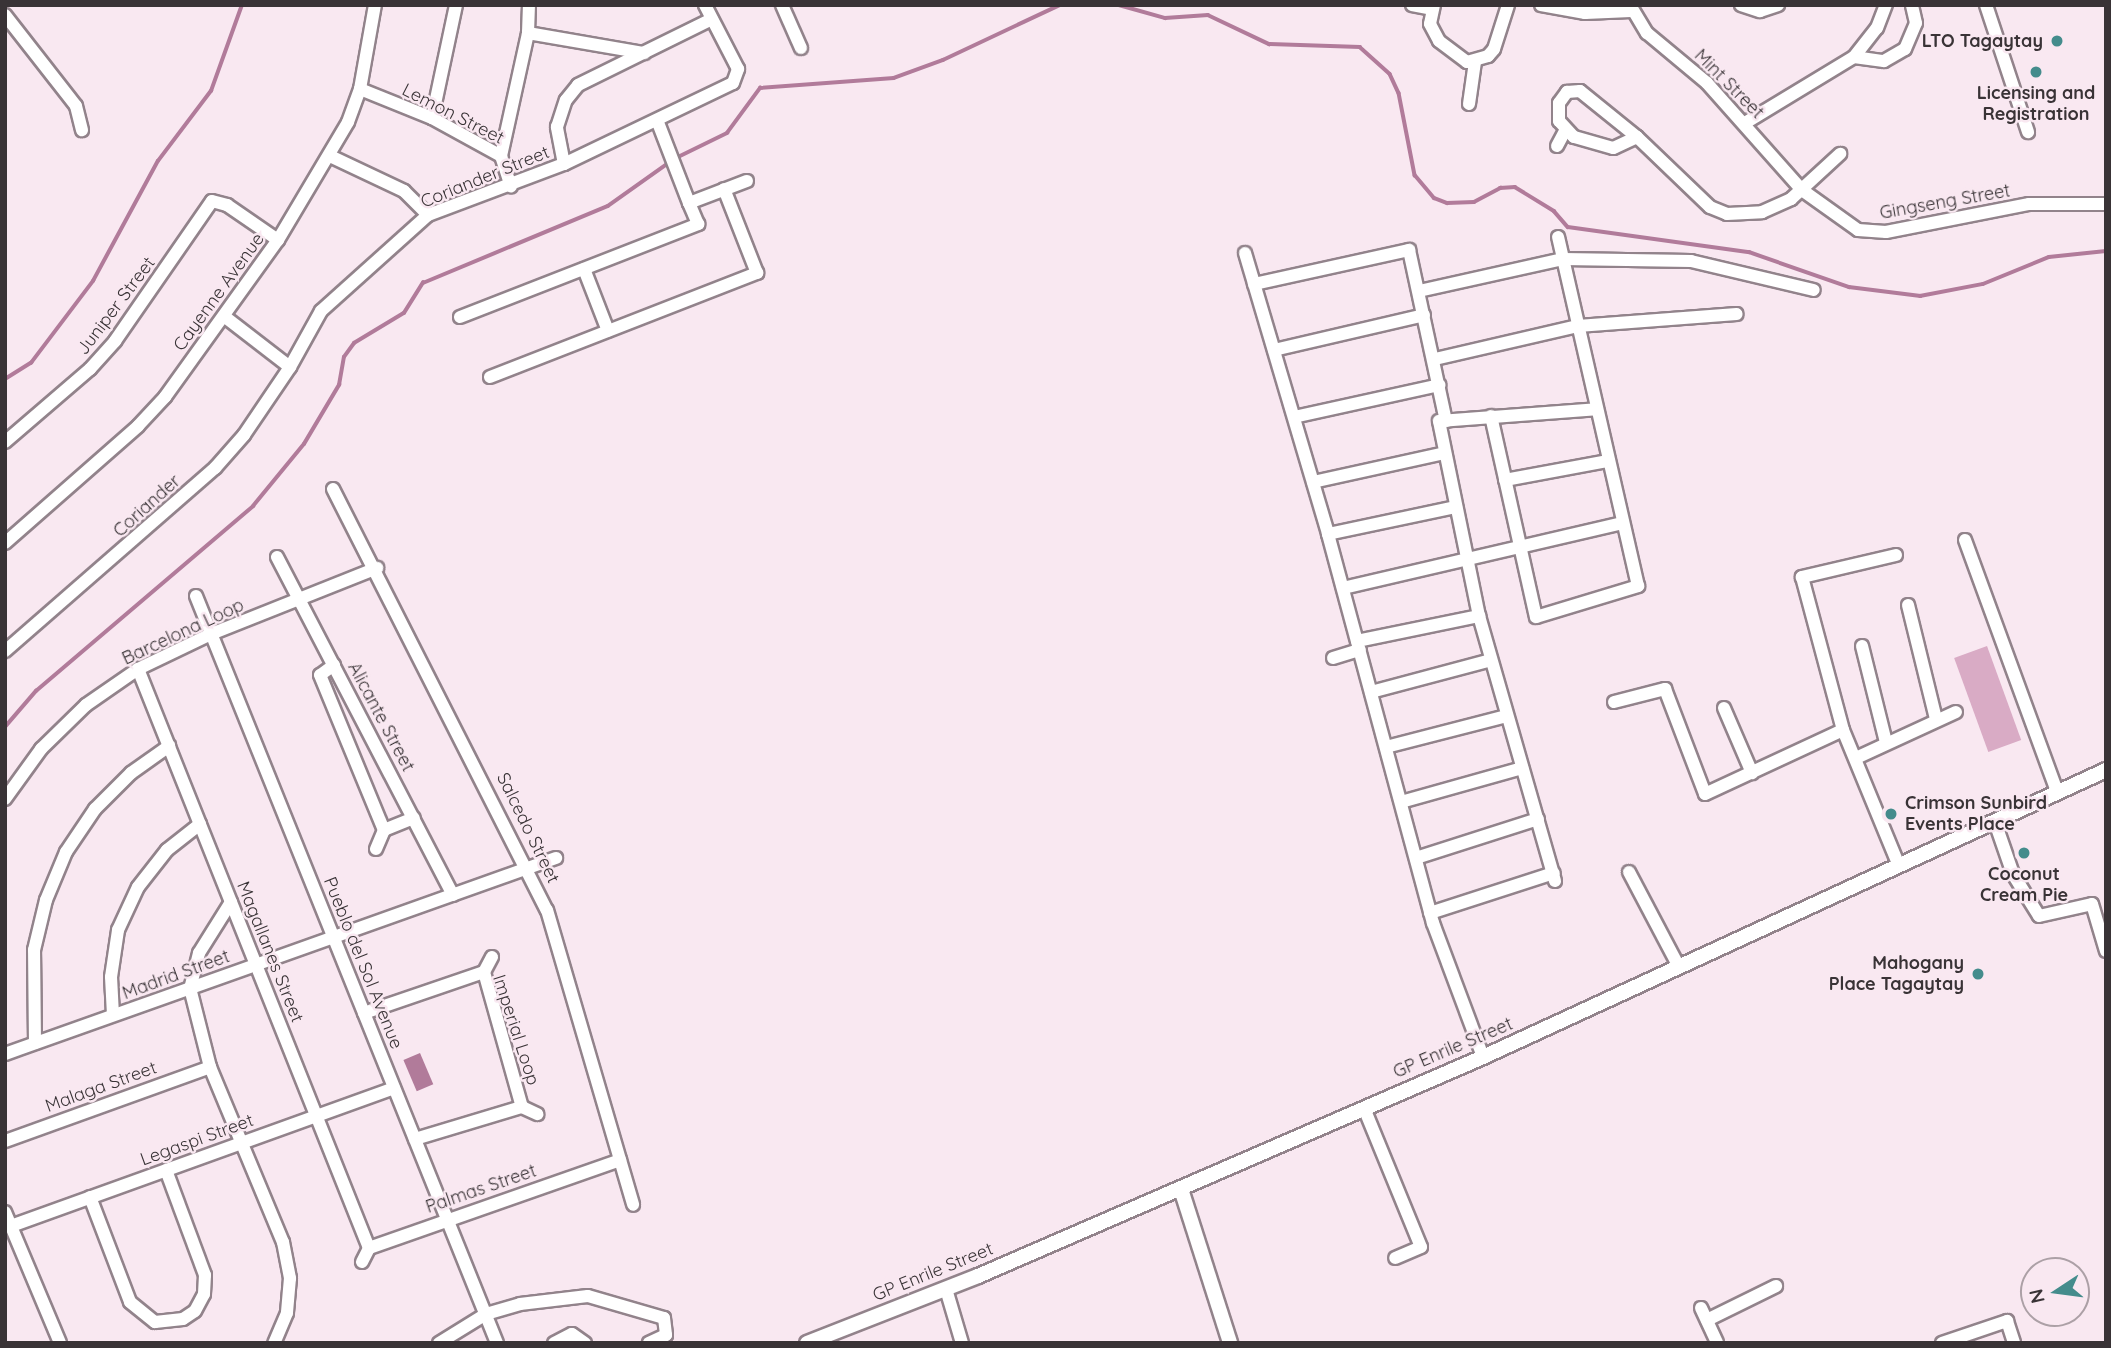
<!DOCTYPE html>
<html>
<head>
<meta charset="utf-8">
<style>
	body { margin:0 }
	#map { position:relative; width:2111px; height:1348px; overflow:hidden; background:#f9e8f1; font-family:Quicksand,sans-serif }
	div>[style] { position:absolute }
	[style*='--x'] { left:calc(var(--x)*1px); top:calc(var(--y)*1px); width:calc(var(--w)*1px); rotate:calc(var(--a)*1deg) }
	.green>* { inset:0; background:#d9abc5; transform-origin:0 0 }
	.water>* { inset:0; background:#b17b9a; transform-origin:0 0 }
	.stream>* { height:3.5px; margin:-1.75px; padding:0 1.75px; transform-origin:1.75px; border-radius:1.75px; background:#b17b9a }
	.roads { filter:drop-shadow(2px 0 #92838b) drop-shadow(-2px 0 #92838b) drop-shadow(0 2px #92838b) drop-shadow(0 -2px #92838b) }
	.minor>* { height:12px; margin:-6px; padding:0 6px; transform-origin:6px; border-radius:6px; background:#fff }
	.tertiary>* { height:14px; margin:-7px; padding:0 7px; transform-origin:7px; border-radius:7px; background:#fff }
	.dots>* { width:19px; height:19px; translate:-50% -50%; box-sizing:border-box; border:4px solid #f9e8f1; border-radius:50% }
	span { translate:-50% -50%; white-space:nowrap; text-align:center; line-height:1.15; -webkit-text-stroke:5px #f9e8f1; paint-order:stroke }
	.poi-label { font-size:18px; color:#393336; font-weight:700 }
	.right { translate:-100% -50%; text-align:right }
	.left { translate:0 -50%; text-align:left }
	.street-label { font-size:18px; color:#393336 }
	.frame { position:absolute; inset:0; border:7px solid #393336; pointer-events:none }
	.north { position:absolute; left:2020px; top:1257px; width:70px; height:70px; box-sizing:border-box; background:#f9e8f1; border:2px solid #aca0a6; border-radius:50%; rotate:257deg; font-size:19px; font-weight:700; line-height:28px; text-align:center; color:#393336 }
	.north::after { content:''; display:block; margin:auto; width:24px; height:32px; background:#448c8c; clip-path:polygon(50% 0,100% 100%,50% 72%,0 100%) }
</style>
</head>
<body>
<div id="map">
	<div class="green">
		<div style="left:1987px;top:646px;width:100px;height:35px;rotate:70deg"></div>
	</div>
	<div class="water">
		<div style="left:420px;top:1053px;width:34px;height:18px;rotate:67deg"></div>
	</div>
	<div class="stream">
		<div style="--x:1119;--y:5;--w:48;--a:15.8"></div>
		<div style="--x:1165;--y:18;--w:43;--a:-4"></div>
		<div style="--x:1208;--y:15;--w:68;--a:25.4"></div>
		<div style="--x:1269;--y:44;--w:91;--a:1.9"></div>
		<div style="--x:1360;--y:47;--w:40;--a:42"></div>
		<div style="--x:1390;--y:74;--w:21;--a:65"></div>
		<div style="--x:1399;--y:93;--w:84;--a:79"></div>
		<div style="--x:1415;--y:175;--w:30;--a:50"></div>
		<div style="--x:1434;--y:198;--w:14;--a:21"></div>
		<div style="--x:1447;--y:203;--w:27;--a:-2"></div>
		<div style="--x:1474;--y:202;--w:30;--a:-28"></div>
		<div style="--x:1500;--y:188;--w:15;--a:-4"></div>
		<div style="--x:1515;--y:187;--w:46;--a:31.6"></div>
		<div style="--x:1554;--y:211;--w:21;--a:49"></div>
		<div style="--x:1568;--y:227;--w:183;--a:7.9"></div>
		<div style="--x:1749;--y:252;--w:106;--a:19.3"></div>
		<div style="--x:1849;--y:287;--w:72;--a:7.2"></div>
		<div style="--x:1920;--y:296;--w:64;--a:-10.8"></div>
		<div style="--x:1983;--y:284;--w:71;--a:-22.2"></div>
		<div style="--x:2049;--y:257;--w:57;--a:-6"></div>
		<div style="--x:676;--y:158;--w:57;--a:-26.1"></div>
		<div style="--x:727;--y:133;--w:56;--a:-53.7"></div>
		<div style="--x:760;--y:88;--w:134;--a:-4.3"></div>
		<div style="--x:894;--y:78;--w:52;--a:-20.2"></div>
		<div style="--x:943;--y:60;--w:129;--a:-25.2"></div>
		<div style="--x:5;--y:379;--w:31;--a:-32"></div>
		<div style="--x:31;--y:363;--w:103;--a:-52.9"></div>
		<div style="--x:93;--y:281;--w:136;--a:-61.6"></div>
		<div style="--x:158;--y:161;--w:88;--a:-52.9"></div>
		<div style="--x:211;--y:91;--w:91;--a:-70.2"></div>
		<div style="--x:5;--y:727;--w:48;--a:-49.3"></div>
		<div style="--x:36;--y:691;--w:285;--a:-40.4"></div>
		<div style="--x:253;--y:506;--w:80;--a:-50.6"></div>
		<div style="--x:304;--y:444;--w:69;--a:-59.3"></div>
		<div style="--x:339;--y:385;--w:28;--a:-80"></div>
		<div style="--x:344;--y:357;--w:17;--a:-54"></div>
		<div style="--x:354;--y:343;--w:58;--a:-31"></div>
		<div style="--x:404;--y:313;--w:36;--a:-58"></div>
		<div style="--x:423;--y:283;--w:200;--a:-22.6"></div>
		<div style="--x:608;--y:206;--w:76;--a:-35.4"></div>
	</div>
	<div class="roads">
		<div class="minor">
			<div style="--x:782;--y:5;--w:47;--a:66.2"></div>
			<div style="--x:1412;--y:5;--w:20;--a:11"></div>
			<div style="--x:1434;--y:5;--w:19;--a:102"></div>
			<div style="--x:1430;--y:24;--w:19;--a:62"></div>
			<div style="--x:1439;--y:41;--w:35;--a:37"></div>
			<div style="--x:1467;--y:62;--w:22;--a:-16"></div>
			<div style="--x:1488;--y:56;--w:9;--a:-49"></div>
			<div style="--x:1494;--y:49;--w:46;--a:-72.3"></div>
			<div style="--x:1541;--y:5;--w:45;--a:10.3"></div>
			<div style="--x:1585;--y:13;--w:46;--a:-2.5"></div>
			<div style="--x:1630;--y:5;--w:33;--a:59"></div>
			<div style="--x:1647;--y:33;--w:78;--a:39.8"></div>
			<div style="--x:1707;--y:83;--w:143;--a:48.4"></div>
			<div style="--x:1802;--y:190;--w:69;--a:35.5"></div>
			<div style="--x:1858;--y:230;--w:28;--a:4"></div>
			<div style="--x:1886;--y:232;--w:146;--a:-11.1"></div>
			<div style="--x:2029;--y:204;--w:77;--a:0"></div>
			<div style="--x:1741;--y:5;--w:20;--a:18"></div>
			<div style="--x:1760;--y:11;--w:19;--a:-18"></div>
			<div style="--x:1986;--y:5;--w:134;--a:71.7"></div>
			<div style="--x:5;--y:15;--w:115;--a:52"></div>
			<div style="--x:76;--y:106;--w:25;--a:76"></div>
			<div style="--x:528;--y:33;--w:118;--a:9.8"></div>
			<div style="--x:1854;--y:57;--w:30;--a:8"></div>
			<div style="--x:1884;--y:61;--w:24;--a:-30"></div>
			<div style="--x:1905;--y:49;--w:28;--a:-67"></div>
			<div style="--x:1916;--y:23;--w:18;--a:-103"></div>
			<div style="--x:360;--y:89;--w:78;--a:21.9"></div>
			<div style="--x:432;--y:118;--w:79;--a:28.8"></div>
			<div style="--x:501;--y:156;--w:32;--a:72"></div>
			<div style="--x:1469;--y:104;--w:42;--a:-81.9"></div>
			<div style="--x:432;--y:118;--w:116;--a:-78"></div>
			<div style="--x:657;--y:120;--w:89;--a:68.9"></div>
			<div style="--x:689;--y:203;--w:62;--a:-20.8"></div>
			<div style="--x:1745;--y:123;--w:127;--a:-31.2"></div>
			<div style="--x:1854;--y:57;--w:37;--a:-52"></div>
			<div style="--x:1877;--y:28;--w:25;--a:-69"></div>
			<div style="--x:1637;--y:137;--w:26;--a:155"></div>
			<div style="--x:1613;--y:148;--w:41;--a:-164.2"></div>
			<div style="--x:1574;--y:137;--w:22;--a:-133"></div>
			<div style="--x:1559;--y:121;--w:18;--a:-90"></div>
			<div style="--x:1559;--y:103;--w:14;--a:-54"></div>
			<div style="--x:1567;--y:92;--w:13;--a:-4"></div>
			<div style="--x:1580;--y:91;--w:73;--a:38.9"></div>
			<div style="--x:1637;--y:137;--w:101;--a:43.8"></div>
			<div style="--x:1710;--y:207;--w:18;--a:22"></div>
			<div style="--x:1727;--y:214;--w:35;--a:-3"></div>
			<div style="--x:1762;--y:212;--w:32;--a:-24"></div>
			<div style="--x:1791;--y:199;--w:67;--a:-42.6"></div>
			<div style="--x:1557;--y:146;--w:17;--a:-62"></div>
			<div style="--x:330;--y:156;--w:82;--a:25.3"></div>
			<div style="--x:404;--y:191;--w:34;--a:45"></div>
			<div style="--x:501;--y:156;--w:126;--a:-77.6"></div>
			<div style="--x:528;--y:33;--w:28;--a:-88"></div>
			<div style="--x:564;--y:164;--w:38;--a:-101"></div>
			<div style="--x:557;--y:127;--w:28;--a:-72"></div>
			<div style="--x:566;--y:100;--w:19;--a:-51"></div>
			<div style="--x:578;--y:85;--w:149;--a:-26.2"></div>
			<div style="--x:1245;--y:253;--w:293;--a:73.5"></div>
			<div style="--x:1328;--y:534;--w:403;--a:74.9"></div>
			<div style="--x:1433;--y:923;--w:143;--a:69.5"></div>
			<div style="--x:584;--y:269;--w:66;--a:68.8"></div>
			<div style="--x:1254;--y:284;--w:159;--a:-12.4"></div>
			<div style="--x:1409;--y:250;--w:175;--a:77.8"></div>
			<div style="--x:1419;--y:291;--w:148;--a:-12.5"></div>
			<div style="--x:1563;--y:259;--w:128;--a:0.9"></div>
			<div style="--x:1691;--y:261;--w:126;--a:13.3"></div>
			<div style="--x:225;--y:317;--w:82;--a:37.6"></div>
			<div style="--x:460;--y:317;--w:256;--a:-21.3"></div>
			<div style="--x:698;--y:224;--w:23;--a:-113"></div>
			<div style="--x:1274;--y:350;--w:154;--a:-13.1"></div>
			<div style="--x:1435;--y:359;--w:147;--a:-13"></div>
			<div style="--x:1578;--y:326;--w:159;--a:-4.3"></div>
			<div style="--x:490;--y:377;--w:287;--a:-21.3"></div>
			<div style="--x:757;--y:273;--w:90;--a:-111.4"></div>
			<div style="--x:1491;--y:416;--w:206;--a:77.4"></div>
			<div style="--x:1536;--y:617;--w:107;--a:-16.9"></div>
			<div style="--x:1638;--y:586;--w:358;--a:-102.9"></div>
			<div style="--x:1294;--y:417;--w:149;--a:-12.4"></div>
			<div style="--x:5;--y:442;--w:112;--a:-40.7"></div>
			<div style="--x:90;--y:369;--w:38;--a:-48"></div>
			<div style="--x:115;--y:341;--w:170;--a:-55.3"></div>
			<div style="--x:212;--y:201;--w:16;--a:15"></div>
			<div style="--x:227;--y:205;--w:62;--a:34.5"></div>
			<div style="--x:1505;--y:480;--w:105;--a:-10.5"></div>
			<div style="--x:1313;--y:482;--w:135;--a:-12.4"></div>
			<div style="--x:333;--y:489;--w:472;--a:63.1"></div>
			<div style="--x:547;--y:910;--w:307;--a:73.7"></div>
			<div style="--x:1328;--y:534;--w:131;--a:-11.9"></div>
			<div style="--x:1965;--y:540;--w:268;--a:69.9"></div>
			<div style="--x:5;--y:543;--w:177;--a:-41.3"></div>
			<div style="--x:138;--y:426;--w:40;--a:-47"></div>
			<div style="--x:165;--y:397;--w:193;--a:-54.3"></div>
			<div style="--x:278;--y:240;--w:137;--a:-59.3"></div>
			<div style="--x:348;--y:122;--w:35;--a:-70"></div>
			<div style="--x:360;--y:89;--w:85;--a:-79.9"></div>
			<div style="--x:1896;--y:555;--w:97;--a:166.8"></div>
			<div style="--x:1802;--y:577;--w:158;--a:75"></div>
			<div style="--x:1843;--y:730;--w:147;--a:67.6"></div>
			<div style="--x:277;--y:557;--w:381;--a:62.5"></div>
			<div style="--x:1343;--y:588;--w:286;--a:-13.1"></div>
			<div style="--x:196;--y:596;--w:805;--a:68.05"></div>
			<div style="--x:1908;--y:605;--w:117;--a:76.2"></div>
			<div style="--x:1357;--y:641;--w:125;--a:-11.6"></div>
			<div style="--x:1862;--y:646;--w:99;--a:76"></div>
			<div style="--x:5;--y:651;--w:279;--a:-41.1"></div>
			<div style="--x:215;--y:468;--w:44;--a:-48.7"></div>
			<div style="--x:244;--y:435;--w:82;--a:-55.9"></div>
			<div style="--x:290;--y:367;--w:64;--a:-61"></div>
			<div style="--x:321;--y:311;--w:144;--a:-41.9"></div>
			<div style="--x:428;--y:215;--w:145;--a:-20.6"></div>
			<div style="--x:564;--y:164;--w:187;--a:-25.6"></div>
			<div style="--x:733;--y:83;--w:15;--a:-70"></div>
			<div style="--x:738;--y:69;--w:72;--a:-117.3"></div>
			<div style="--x:1333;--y:658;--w:28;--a:-17"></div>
			<div style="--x:334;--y:665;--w:17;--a:144"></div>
			<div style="--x:320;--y:675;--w:168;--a:67.6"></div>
			<div style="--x:384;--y:830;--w:32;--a:-22"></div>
			<div style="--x:138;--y:669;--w:623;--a:68.25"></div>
			<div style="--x:1371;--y:692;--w:124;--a:-14.9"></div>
			<div style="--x:1614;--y:702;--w:53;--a:-14.3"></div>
			<div style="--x:1665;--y:689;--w:112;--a:69.1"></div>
			<div style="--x:1705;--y:794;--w:152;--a:-24.9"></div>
			<div style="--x:1724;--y:708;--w:71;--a:66.7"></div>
			<div style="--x:1386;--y:747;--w:125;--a:-14.4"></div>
			<div style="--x:1856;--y:758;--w:110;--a:-24.7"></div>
			<div style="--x:5;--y:799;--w:62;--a:-54.2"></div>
			<div style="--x:41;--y:749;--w:63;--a:-44.4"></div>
			<div style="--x:86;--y:705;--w:63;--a:-34.7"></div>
			<div style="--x:138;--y:669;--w:81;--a:-25.6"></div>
			<div style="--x:211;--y:634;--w:179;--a:-21.7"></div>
			<div style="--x:1401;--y:802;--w:126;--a:-15.7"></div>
			<div style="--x:1995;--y:822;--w:55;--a:70.9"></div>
			<div style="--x:2013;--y:874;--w:49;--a:58.2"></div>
			<div style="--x:2039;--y:916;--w:54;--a:-12.8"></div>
			<div style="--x:2092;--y:904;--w:49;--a:73.4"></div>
			<div style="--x:376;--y:849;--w:21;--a:-67"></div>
			<div style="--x:1416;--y:858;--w:128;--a:-17.7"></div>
			<div style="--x:1629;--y:872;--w:105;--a:62.2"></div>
			<div style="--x:1555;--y:881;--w:276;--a:-106"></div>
			<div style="--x:1479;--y:616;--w:199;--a:-101.6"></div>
			<div style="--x:1439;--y:421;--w:158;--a:-4.3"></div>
			<div style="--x:231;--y:902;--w:60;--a:122.1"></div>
			<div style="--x:199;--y:953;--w:36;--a:104"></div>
			<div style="--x:190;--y:988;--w:81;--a:75.8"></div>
			<div style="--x:210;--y:1067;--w:190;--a:67.4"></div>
			<div style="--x:283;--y:1242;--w:37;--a:79"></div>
			<div style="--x:290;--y:1278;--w:35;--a:95"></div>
			<div style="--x:287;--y:1313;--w:33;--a:113"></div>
			<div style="--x:1430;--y:913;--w:130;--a:-17.9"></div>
			<div style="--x:484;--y:972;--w:140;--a:74.3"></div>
			<div style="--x:484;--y:972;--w:17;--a:-62"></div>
			<div style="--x:364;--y:1013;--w:127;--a:-18.9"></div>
			<div style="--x:113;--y:1015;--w:38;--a:-93"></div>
			<div style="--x:111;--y:977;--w:48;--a:-81.5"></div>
			<div style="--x:118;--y:930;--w:47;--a:-65.1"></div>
			<div style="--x:138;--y:887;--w:47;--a:-51.9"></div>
			<div style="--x:167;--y:850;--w:42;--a:-38.2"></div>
			<div style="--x:35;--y:1043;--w:93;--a:-90.6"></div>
			<div style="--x:34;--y:950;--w:51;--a:-76.5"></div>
			<div style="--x:46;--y:900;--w:52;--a:-67.4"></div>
			<div style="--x:66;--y:852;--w:52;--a:-56"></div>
			<div style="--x:95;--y:809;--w:51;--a:-45"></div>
			<div style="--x:131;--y:773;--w:47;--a:-35.4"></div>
			<div style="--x:5;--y:1054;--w:585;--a:-19.58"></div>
			<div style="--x:522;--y:1107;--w:17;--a:25"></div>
			<div style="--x:1364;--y:1108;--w:150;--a:67.7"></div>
			<div style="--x:1421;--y:1247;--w:28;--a:157"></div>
			<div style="--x:415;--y:1139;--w:112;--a:-16.7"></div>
			<div style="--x:5;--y:1141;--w:218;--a:-19.8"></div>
			<div style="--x:90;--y:1197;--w:112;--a:69.1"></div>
			<div style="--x:130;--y:1302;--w:32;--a:39"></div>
			<div style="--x:155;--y:1322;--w:28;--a:-6"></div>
			<div style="--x:183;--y:1319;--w:14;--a:-34"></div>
			<div style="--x:195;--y:1311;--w:19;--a:-62"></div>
			<div style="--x:204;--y:1294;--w:19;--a:-87"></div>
			<div style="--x:205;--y:1275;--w:112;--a:-110.4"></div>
			<div style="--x:5;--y:1212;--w:142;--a:67.2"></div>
			<div style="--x:11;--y:1226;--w:407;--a:-19.8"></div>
			<div style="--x:362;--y:1262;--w:16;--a:-63"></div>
			<div style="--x:369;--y:1248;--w:266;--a:-19.3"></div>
			<div style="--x:946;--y:1289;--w:56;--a:73.5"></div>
			<div style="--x:1701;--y:1308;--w:38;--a:65"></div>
			<div style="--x:1707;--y:1320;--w:77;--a:-26.2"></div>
			<div style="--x:439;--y:1343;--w:55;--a:-31.7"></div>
			<div style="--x:486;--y:1314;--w:35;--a:-16"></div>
			<div style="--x:520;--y:1304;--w:68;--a:-6.7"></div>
			<div style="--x:588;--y:1296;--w:79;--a:16.1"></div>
			<div style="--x:664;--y:1318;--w:17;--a:83"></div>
			<div style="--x:666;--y:1335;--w:19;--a:155"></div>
			<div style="--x:554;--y:1343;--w:20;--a:-27"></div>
			<div style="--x:572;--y:1334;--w:16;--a:35"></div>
			<div style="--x:1942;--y:1343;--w:69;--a:-18.7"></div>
			<div style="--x:2007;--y:1321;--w:23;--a:72"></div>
		</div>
		<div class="tertiary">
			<div style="--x:1181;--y:1189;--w:162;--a:72.3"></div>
			<div style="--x:807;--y:1343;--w:184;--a:-21.4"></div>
			<div style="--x:978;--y:1276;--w:550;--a:-23.44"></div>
			<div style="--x:1483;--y:1057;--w:686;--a:-24.73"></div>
		</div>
	</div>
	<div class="dots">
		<div style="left:2057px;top:41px;background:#448c8c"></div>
		<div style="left:2036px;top:72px;background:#448c8c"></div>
		<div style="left:1891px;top:814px;background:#448c8c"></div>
		<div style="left:2024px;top:853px;background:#448c8c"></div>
		<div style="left:1978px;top:974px;background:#448c8c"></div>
	</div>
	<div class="poi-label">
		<span class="right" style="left:2043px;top:41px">LTO Tagaytay</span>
		<span style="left:2036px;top:104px">Licensing and<br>Registration</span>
		<span class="left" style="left:1905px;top:814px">Crimson Sunbird<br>Events Place</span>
		<span style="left:2024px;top:885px">Coconut<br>Cream Pie</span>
		<span class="right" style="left:1964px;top:974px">Mahogany<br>Place Tagaytay</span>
	</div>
	<div class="street-label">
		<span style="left:1729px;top:84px;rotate:45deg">Mint Street</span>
		<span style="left:453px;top:114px;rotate:27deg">Lemon Street</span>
		<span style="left:485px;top:177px;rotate:-22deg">Coriander Street</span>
		<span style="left:1945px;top:202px;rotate:-10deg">Gingseng Street</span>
		<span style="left:219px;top:292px;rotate:-54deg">Cayenne Avenue</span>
		<span style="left:116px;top:306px;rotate:-53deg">Juniper Street</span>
		<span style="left:147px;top:506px;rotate:-42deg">Coriander</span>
		<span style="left:183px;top:632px;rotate:-25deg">Barcelona Loop</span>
		<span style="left:381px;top:717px;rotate:62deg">Alicante Street</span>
		<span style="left:528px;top:828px;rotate:64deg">Salcedo Street</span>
		<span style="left:270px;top:952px;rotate:68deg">Magallanes Street</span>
		<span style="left:363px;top:963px;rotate:68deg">Pueblo del Sol Avenue</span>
		<span style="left:176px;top:975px;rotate:-20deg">Madrid Street</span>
		<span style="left:516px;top:1030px;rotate:72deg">Imperial Loop</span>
		<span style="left:1453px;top:1048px;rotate:-23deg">GP Enrile Street</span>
		<span style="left:101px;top:1087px;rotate:-20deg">Malaga Street</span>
		<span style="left:197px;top:1140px;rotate:-20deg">Legaspi Street</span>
		<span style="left:481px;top:1189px;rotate:-19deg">Palmas Street</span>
		<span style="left:933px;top:1272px;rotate:-22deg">GP Enrile Street</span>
	</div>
	<div class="frame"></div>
	<div class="north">N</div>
</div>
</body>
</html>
